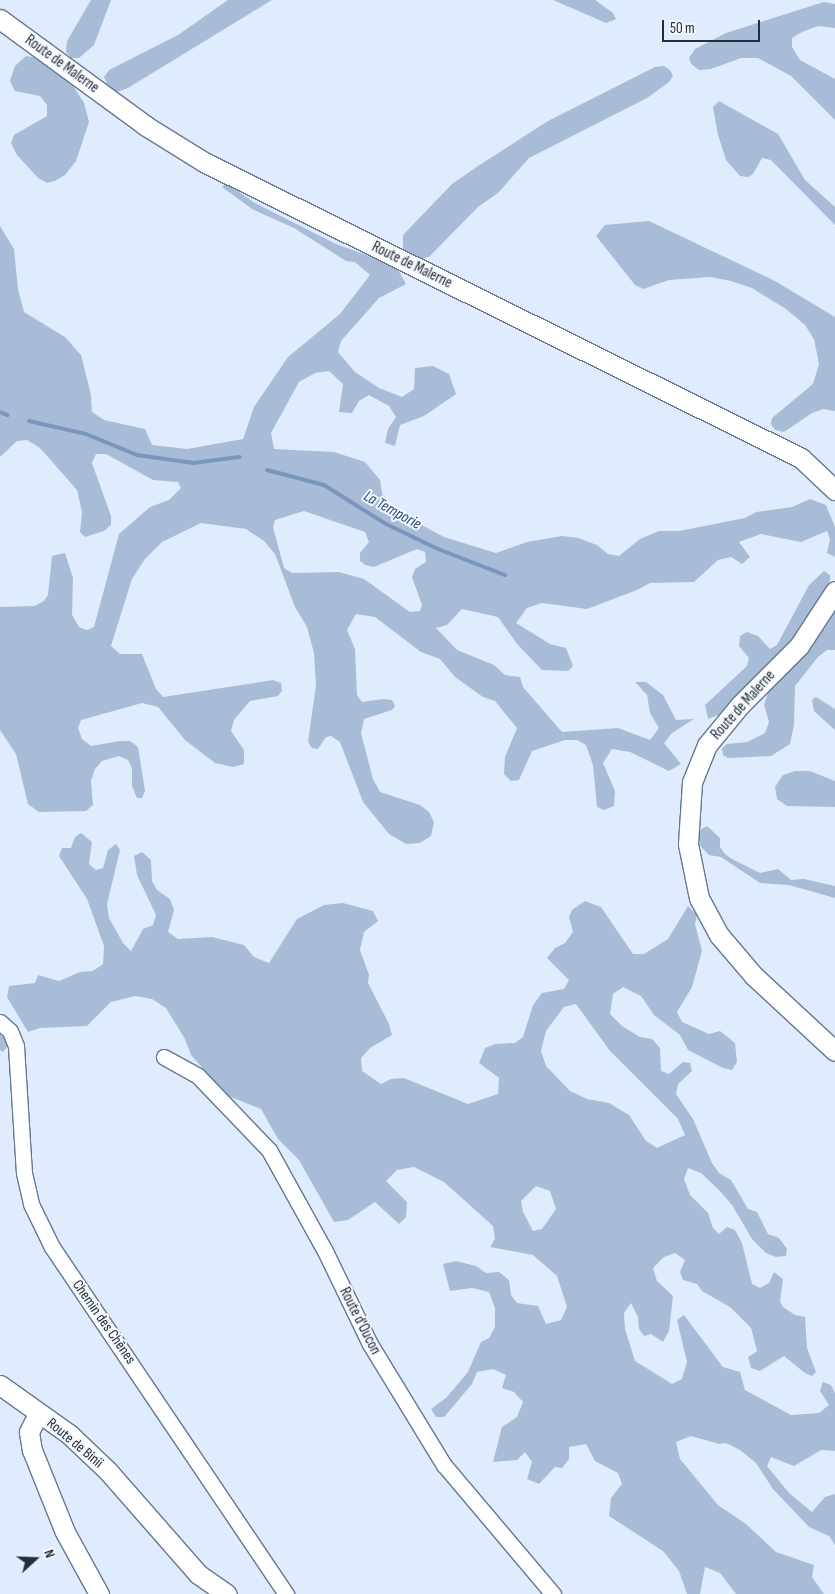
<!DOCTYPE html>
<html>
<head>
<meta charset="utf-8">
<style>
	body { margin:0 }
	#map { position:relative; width:835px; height:1594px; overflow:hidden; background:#dfecfe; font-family:"Sofia Sans Condensed",sans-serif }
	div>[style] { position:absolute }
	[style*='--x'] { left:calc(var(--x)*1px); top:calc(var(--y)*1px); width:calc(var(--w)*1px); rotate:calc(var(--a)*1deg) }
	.green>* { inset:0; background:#a8bcd8 }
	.stream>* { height:4px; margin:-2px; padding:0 2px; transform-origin:2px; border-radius:2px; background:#7b96bd }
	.roads { filter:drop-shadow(1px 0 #667893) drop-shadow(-1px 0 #667893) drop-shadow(0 1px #667893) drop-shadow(0 -1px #667893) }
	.minor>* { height:15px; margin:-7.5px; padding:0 7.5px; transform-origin:7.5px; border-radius:7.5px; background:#fff }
	.tertiary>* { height:19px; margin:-9.5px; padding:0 9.5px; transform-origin:9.5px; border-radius:9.5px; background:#fff }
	span { translate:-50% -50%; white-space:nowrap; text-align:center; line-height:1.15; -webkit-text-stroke:4px #f4f8fe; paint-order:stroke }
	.street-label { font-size:15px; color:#252d38 }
	.water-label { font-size:16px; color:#274b7e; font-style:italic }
	.north { position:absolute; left:10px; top:1534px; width:50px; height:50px; -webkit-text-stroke:4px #f4f8fe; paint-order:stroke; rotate:70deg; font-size:14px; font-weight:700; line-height:20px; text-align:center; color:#252d38 }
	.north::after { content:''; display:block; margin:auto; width:18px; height:22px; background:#252d38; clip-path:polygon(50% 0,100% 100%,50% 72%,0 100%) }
	.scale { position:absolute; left:662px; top:20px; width:98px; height:22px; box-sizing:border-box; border:2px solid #252d38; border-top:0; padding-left:6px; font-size:15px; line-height:18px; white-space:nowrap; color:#252d38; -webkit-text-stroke:4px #f4f8fe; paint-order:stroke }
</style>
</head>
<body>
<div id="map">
	<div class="green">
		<div style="clip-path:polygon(91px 0,111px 0,94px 45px,79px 58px,71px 58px,66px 52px,67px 41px)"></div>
		<div style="clip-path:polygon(228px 0,272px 0,128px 88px,117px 92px,109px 88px,104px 77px,109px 70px,178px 35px)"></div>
		<div style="clip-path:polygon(553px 0,595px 0,613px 13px,616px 19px,606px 23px)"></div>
		<div style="clip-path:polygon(824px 2px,835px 4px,835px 28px,818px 26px,802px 32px,792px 38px,792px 47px,800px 60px,835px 79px,835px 120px,791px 76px,758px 58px,741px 58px,711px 69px,699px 70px,691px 64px,689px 58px,695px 49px,726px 33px)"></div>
		<div style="clip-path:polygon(26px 56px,38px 58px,74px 87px,84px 103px,89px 122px,76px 161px,65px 175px,55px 181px,47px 183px,38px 178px,17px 155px,11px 143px,14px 135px,47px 116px,47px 105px,40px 96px,15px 91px,10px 81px,15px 66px)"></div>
		<div style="clip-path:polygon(664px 66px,670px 70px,673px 76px,669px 82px,647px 98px,529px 158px,498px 193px,478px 207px,429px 257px,421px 259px,403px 249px,403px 235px,452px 184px,478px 166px,548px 121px,655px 67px)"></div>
		<div style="clip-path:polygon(719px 101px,778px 134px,805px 180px,835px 207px,835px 225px,771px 160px,762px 158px,753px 174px,748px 177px,740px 176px,726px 160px,718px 135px,713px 107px)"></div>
		<div style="clip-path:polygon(evenodd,226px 183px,255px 203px,336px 244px,396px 266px,406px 284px,379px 298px,341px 341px,338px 352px,355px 372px,379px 388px,402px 397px,414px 389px,415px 368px,433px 366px,449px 374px,456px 394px,424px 416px,400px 425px,395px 446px,385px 443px,388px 429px,396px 417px,389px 406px,369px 395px,359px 401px,352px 413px,339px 412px,343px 384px,329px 371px,315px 373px,299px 382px,271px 433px,274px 449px,334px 452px,365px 462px,380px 480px,384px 505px,444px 537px,496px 553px,527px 542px,562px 536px,578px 538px,597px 545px,608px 554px,619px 556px,640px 539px,659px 531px,679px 531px,745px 518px,756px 512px,792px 507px,810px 499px,826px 505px,835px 527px,835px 557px,827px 553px,830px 539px,827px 531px,801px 542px,761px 534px,739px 542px,750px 557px,742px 564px,731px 557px,718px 560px,694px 582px,650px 583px,637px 590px,587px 609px,542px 603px,527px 608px,516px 623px,550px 644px,566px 648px,573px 666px,568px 671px,542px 670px,517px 644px,498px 617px,462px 609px,447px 625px,436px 628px,457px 650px,494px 665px,505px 675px,520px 677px,523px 687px,562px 732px,618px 728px,650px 740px,659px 728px,650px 713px,647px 695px,635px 682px,646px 682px,663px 695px,676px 720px,694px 719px,672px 733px,664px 743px,681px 764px,669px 771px,630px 752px,612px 749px,603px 763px,615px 791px,614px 806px,604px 810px,597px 807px,593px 765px,586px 745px,577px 740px,565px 740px,532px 751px,519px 780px,511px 781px,504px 774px,505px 757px,517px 728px,495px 701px,483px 697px,455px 677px,440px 659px,421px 652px,375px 617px,356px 614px,347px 630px,355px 649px,357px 695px,362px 702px,383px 699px,392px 700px,395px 706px,392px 710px,364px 719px,361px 733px,373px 779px,380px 792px,420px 805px,429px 812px,434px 822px,431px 836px,420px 843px,406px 844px,389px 834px,363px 802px,340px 742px,331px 736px,326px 737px,318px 749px,312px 748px,308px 742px,316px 685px,314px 653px,307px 627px,295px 607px,275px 554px,264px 541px,246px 529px,201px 523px,162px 542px,145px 559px,132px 579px,111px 646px,120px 654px,142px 654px,156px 689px,163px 697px,273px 680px,281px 683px,282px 691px,278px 696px,250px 701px,234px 720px,231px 731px,244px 750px,244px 764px,233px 767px,215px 763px,185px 740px,158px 707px,142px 703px,81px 720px,78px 728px,82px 739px,91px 746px,120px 741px,130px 741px,138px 747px,145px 791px,142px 798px,137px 798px,132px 786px,132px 768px,128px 760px,119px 756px,102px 761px,95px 769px,91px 781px,93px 805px,86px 811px,39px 812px,28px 804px,16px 754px,0 730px,0 607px,34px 606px,44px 601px,48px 595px,52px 556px,65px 553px,73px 578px,72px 615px,79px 627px,87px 630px,94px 627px,119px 534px,150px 507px,169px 500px,181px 488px,178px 482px,153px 480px,106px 454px,96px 454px,92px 463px,111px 516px,111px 525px,104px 531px,85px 537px,80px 532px,82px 512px,77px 490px,40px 448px,27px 440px,17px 441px,0 457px,0 226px,14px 249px,18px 289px,24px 312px,65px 337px,81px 355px,91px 395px,92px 412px,104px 420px,145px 429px,152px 445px,187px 449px,243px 439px,254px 407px,288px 357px,340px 314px,370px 275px,355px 262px,346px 261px,294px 228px,252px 209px,222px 187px,226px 183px,304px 511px,365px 532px,369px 542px,360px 553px,360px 561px,365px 565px,374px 567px,417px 549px,425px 552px,426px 562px,415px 569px,412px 577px,422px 605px,420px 611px,410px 612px,364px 579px,339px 572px,292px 573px,284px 568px,273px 527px,275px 520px,304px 511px)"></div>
		<div style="clip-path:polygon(649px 221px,775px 281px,835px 317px,835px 411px,823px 409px,812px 413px,784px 432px,775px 430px,771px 424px,772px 418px,813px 384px,819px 364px,814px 339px,805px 325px,786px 309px,752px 288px,731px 281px,710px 277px,669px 280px,643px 289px,635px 285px,596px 236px,605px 225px)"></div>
		<div style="clip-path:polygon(824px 571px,830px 575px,830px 581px,786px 650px,721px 714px,708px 719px,705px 705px,747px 666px,749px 658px,739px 646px,740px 636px,747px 632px,758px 636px,770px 649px,777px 645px,809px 585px)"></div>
		<div style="clip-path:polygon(835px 608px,835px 650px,827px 650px,818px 657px,795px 686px,794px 725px,790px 744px,771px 756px,728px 758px,723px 755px,722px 748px,727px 744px,747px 742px,765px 733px,769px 722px,764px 705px,770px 687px,825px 628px)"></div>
		<div style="clip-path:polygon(816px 697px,835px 709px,835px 730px,814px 711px,812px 700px)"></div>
		<div style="clip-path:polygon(795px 771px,810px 771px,835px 781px,835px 807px,787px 806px,777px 799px,775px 787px,783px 775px)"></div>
		<div style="clip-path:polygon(707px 826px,720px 838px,720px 847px,725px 854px,732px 859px,760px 873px,778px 869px,791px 880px,804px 879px,835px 886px,835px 898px,789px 885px,760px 883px,721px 857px,709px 855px,701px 847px,698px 831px)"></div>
		<div style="clip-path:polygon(evenodd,81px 833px,92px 842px,89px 864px,96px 870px,103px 868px,108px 850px,116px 844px,120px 850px,107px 904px,109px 918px,123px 943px,131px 951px,143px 929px,153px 925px,156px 915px,137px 875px,134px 856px,142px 852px,151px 860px,152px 881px,157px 890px,170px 899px,174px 910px,168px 932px,178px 939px,212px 937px,244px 945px,254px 957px,269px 963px,297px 919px,324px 905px,343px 903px,373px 911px,378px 921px,364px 932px,360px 950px,369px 975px,368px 983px,389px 1024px,392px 1035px,370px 1048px,361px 1058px,362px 1071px,381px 1084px,391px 1079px,404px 1078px,468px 1104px,498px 1094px,499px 1078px,479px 1063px,485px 1048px,495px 1044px,515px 1043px,523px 1037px,533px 1005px,542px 993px,564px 989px,569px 980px,547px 958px,555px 948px,565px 943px,573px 932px,569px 917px,572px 910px,585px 901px,601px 907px,633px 954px,644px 954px,668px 939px,688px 906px,697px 915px,695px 924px,702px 951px,692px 987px,677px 1012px,682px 1022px,709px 1034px,720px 1031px,735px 1043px,737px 1062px,732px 1070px,723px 1068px,688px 1050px,680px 1035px,654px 1015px,641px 996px,623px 987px,613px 994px,610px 1014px,622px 1026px,640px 1037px,652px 1039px,660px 1048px,661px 1071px,669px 1074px,683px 1062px,690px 1063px,692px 1071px,678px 1084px,676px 1094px,693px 1119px,712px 1163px,719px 1173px,731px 1180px,748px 1209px,757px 1212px,768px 1234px,779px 1238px,787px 1249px,786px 1256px,776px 1257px,766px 1253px,752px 1239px,732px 1205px,719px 1190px,701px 1173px,688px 1168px,684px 1179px,690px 1195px,708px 1213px,713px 1228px,719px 1234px,727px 1227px,735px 1230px,742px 1243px,752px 1284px,760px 1288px,769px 1283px,774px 1272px,783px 1279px,780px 1301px,783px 1307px,795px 1315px,805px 1317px,807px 1348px,816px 1372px,812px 1376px,805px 1373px,784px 1356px,760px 1371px,751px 1368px,748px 1357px,757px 1351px,751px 1328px,730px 1307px,702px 1291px,697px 1284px,683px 1280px,680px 1272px,685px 1260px,675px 1253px,664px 1257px,653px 1268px,657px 1281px,673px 1296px,669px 1331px,663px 1342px,651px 1334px,644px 1336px,639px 1329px,638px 1317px,631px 1303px,624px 1313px,625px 1329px,635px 1361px,672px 1384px,682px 1379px,687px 1362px,677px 1320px,684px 1315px,723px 1367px,740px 1372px,745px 1390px,791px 1415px,819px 1413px,829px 1405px,820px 1391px,823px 1382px,831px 1385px,835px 1393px,835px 1451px,821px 1450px,794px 1466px,771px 1457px,767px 1466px,789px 1493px,812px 1512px,825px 1497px,835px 1494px,835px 1545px,829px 1536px,809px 1527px,773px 1489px,756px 1463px,740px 1450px,726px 1443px,719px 1444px,691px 1436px,676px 1442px,680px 1459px,718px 1505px,746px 1524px,776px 1552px,814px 1565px,812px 1577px,824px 1594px,736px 1594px,720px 1573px,705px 1567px,700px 1594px,687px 1594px,679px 1571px,663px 1551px,609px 1516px,611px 1498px,622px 1484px,618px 1473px,595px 1461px,586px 1444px,569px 1447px,569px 1459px,562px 1468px,555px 1467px,539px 1484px,527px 1479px,532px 1462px,525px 1452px,517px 1460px,493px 1462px,502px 1427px,517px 1417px,523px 1402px,514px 1392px,502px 1388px,506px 1375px,493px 1369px,477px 1372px,472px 1384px,444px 1417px,436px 1417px,431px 1409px,447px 1397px,468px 1372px,481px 1342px,489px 1338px,495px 1327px,495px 1308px,489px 1292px,472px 1288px,450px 1291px,443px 1264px,456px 1261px,476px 1266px,486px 1273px,499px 1272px,509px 1280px,511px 1295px,517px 1303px,538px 1306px,546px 1324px,561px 1320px,567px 1307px,557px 1276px,533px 1255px,490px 1247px,495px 1239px,493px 1226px,444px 1182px,414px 1167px,397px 1170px,386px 1181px,407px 1202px,406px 1217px,399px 1224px,375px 1202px,348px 1220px,334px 1222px,299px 1160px,278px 1139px,261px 1109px,226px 1095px,191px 1055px,185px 1039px,166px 1008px,152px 999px,135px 996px,111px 1002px,87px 1026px,40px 1028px,28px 1032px,7px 997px,9px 986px,35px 983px,38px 975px,59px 981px,80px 972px,93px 971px,103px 964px,104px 946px,87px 899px,59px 856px,62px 848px,71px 848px,75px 837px,81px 833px,576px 1004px,610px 1051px,678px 1119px,685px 1135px,657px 1148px,646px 1141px,629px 1115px,609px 1103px,587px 1099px,570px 1091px,546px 1066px,541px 1051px,546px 1031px,564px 1007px,576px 1004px,81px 833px,536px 1186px,550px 1191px,556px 1209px,542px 1229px,533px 1231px,523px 1212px,521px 1201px,536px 1186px)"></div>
		<div style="clip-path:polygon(0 1034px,9px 1044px,3px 1052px,0 1050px)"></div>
	</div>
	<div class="stream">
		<div style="--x:0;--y:412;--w:8;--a:23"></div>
		<div style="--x:29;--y:421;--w:58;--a:12.8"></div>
		<div style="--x:86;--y:434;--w:55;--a:22.4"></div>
		<div style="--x:137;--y:455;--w:57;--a:8.1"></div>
		<div style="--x:193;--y:463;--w:47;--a:-7.3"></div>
		<div style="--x:267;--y:470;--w:59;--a:14.7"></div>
		<div style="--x:324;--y:485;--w:73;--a:32.2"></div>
		<div style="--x:386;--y:524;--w:58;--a:25.7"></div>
		<div style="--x:438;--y:549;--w:72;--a:21.2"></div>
	</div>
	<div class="roads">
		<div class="minor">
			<div style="--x:0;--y:1022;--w:13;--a:42"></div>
			<div style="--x:10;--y:1031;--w:16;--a:68"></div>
			<div style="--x:16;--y:1046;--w:127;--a:86.4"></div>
			<div style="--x:24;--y:1173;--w:32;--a:77"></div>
			<div style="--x:31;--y:1204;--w:48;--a:64"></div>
			<div style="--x:52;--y:1247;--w:419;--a:56"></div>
			<div style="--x:164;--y:1057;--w:39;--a:29"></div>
			<div style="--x:198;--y:1076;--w:103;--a:46.2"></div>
			<div style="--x:269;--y:1150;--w:115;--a:61"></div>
			<div style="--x:325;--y:1251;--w:103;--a:64.2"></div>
			<div style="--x:370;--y:1344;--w:142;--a:58.6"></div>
			<div style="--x:444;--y:1465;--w:169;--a:49.8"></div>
		</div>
		<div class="tertiary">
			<div style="--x:0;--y:19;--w:181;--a:36.2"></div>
			<div style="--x:146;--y:126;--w:68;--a:31.8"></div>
			<div style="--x:204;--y:162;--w:666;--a:26.37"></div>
			<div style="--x:801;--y:458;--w:47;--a:43.3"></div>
			<div style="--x:835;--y:591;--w:66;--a:123.2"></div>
			<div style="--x:799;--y:646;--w:83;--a:135"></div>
			<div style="--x:740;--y:705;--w:52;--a:129.5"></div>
			<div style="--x:707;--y:745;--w:40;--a:112"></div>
			<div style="--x:692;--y:782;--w:62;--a:93.7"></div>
			<div style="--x:688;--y:844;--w:55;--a:78.5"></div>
			<div style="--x:699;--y:898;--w:42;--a:61.6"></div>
			<div style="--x:719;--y:935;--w:54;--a:49.5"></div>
			<div style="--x:754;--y:976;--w:110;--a:42.8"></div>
			<div style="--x:0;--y:1385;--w:85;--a:35.4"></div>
			<div style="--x:69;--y:1434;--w:52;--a:43.5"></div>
			<div style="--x:107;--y:1470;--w:138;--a:48.8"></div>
			<div style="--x:198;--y:1574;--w:35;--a:35"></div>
			<div style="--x:38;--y:1414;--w:20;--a:117"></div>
			<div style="--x:29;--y:1432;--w:18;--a:81"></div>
			<div style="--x:32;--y:1450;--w:88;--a:68.1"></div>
			<div style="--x:65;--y:1532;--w:71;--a:61.3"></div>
		</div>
	</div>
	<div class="street-label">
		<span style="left:62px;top:64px;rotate:36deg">Route de Malerne</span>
		<span style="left:412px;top:265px;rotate:26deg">Route de Malerne</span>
		<span style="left:743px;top:705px;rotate:-48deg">Route de Malerne</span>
		<span style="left:360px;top:1321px;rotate:63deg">Route d'Oucon</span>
		<span style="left:104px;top:1322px;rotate:55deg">Chemin des Chênes</span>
		<span style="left:75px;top:1443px;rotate:40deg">Route de Binii</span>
	</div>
	<div class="water-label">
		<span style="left:392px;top:511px;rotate:29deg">La Temporie</span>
	</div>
	<div class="north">N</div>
	<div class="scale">50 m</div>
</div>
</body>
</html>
